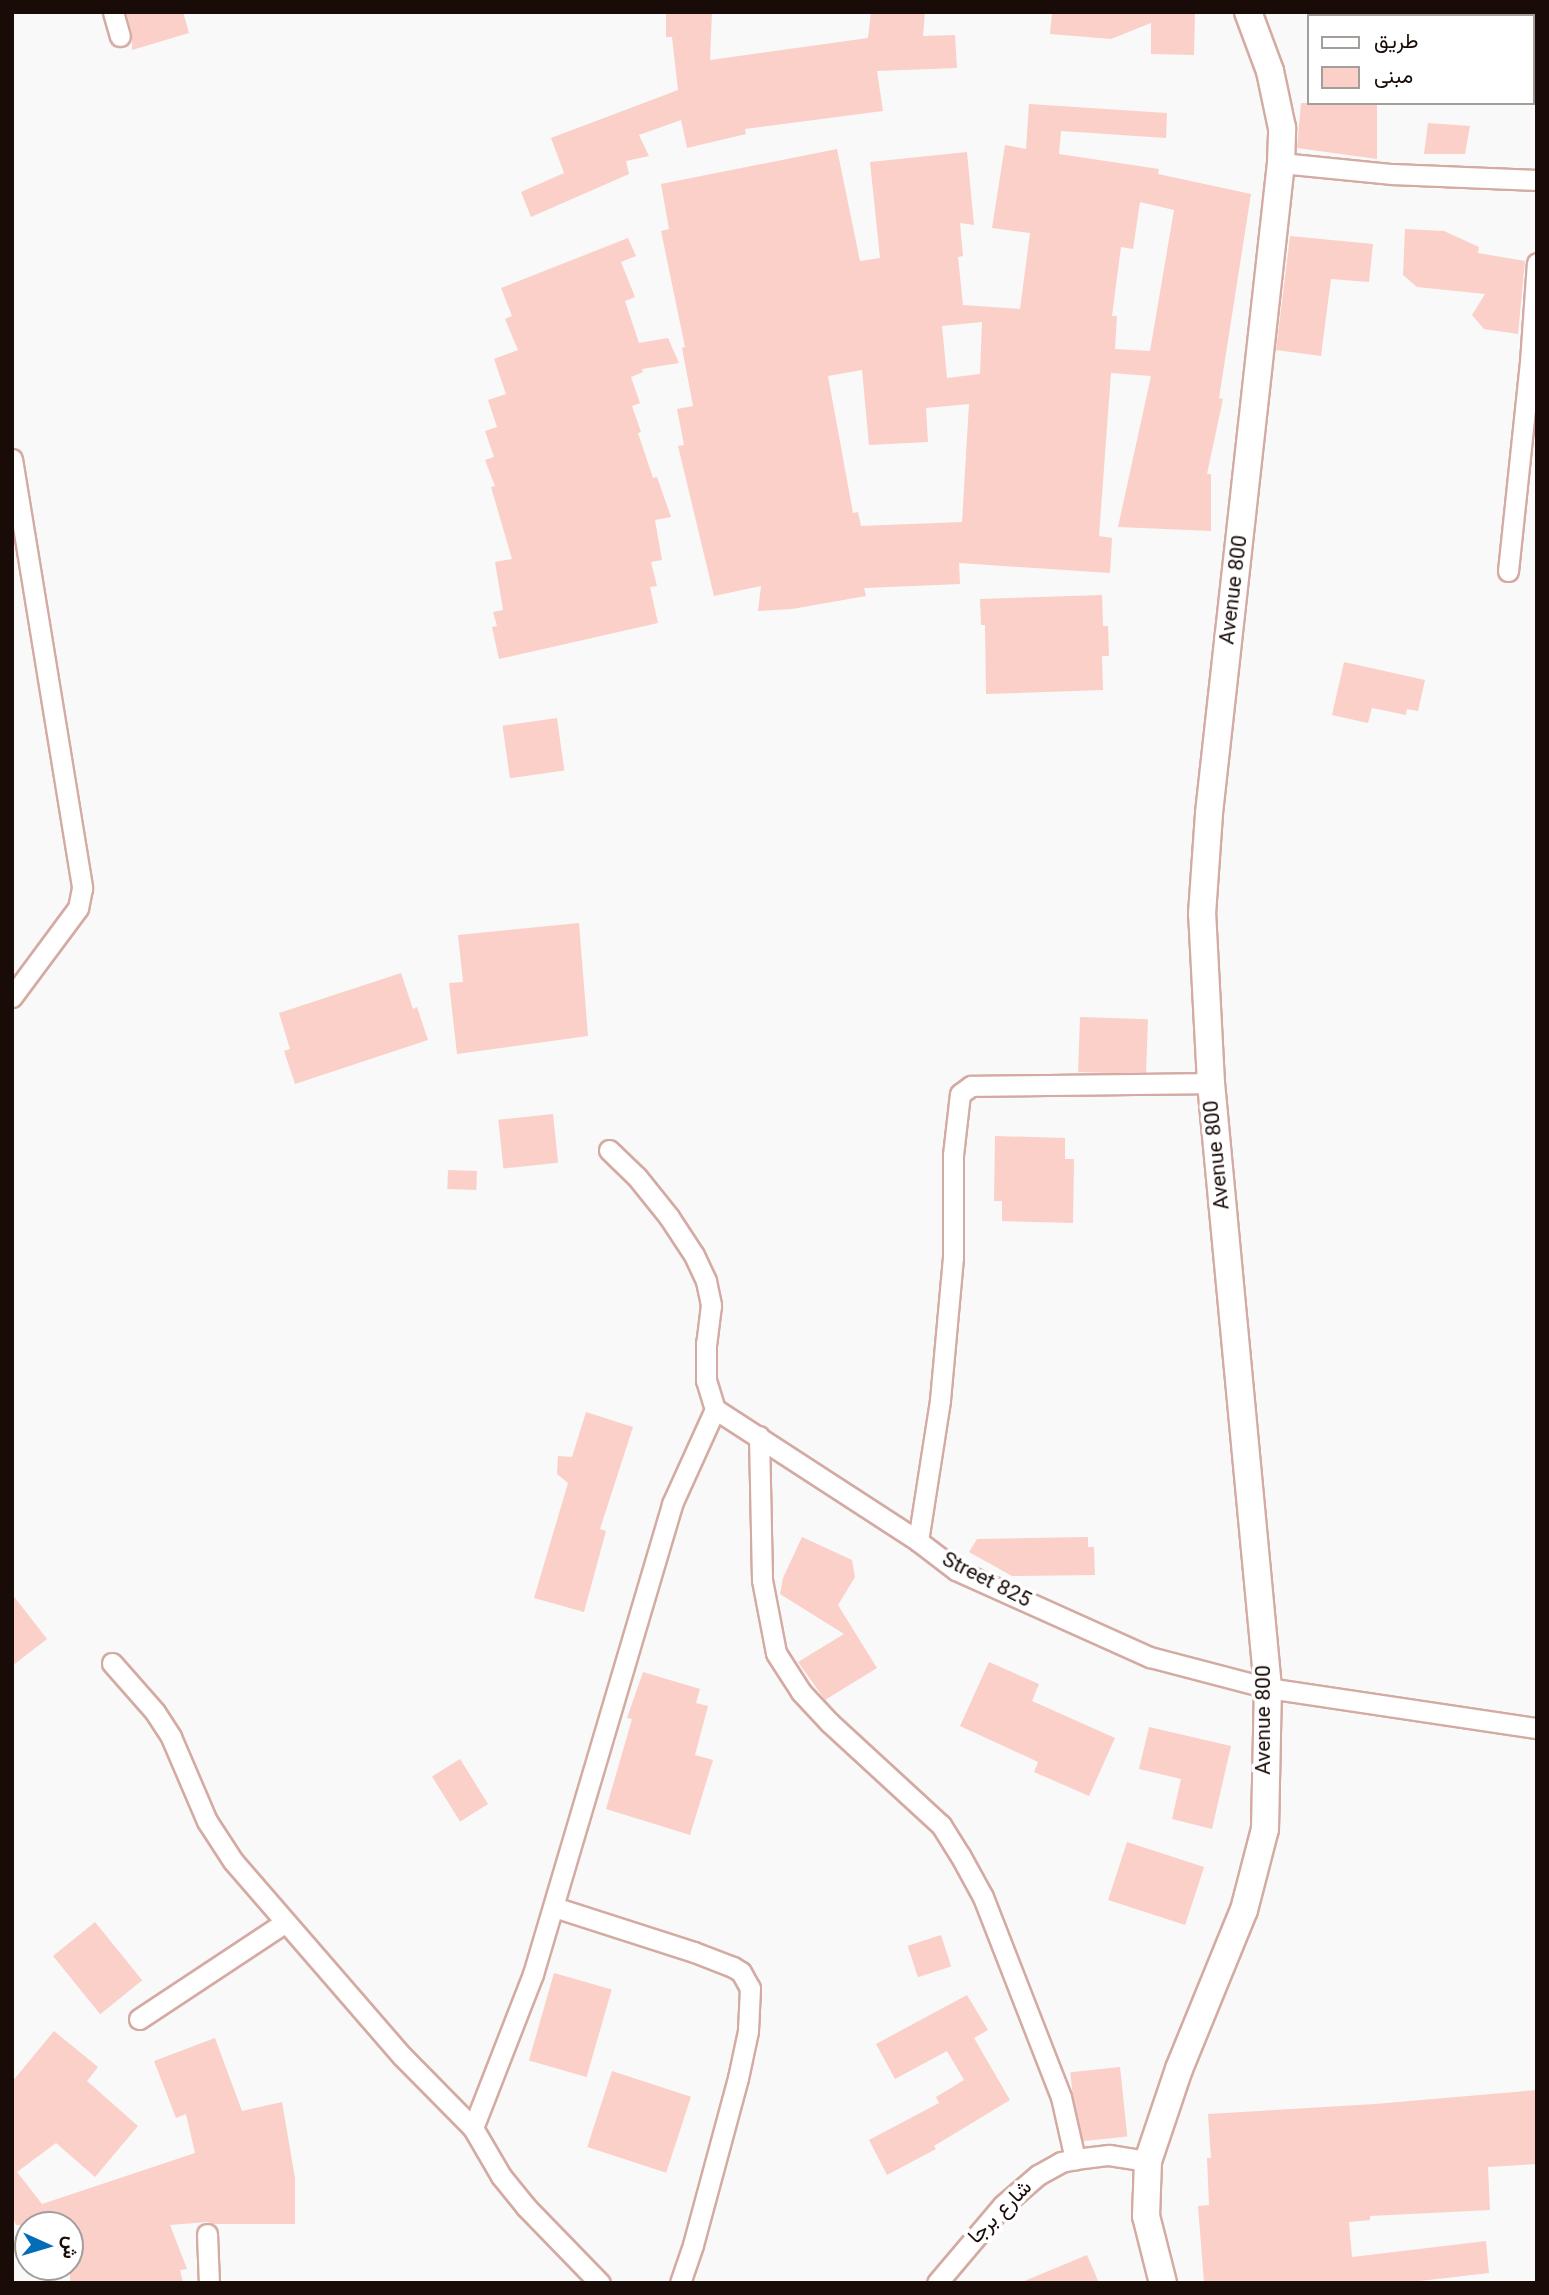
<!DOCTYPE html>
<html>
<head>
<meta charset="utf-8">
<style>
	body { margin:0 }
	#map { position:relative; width:1549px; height:2295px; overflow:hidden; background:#f9f9f9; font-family:Georgia,Vazirmatn,serif }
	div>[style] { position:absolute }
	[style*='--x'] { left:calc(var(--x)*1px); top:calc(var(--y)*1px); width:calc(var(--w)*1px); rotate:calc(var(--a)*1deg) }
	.building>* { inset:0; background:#fbd0c8; transform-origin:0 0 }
	.roads { filter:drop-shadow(2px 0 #d4aba3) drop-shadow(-2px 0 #d4aba3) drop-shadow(0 2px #d4aba3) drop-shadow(0 -2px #d4aba3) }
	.minor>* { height:19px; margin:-9.5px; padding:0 9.5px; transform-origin:9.5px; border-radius:9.5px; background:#fff }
	.secondary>* { height:26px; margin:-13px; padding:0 13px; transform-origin:13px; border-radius:13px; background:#fff }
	span { translate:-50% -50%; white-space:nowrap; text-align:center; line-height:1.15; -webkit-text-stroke:7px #fff; paint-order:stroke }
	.street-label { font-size:21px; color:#180b08 }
	.frame { position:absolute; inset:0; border:14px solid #180b08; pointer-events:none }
	.legend { position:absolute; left:1307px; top:14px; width:228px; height:91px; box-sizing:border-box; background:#fff; border:2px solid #a39d9c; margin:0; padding:9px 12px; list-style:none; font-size:21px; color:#180b08 }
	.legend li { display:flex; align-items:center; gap:14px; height:35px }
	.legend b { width:35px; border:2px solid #a39d9c }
	.north { position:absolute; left:14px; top:2211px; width:70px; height:70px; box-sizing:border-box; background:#fff; border:2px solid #a39d9c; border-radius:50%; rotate:94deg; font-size:19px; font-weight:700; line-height:28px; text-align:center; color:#180b08 }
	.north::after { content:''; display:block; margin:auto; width:24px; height:32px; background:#046db9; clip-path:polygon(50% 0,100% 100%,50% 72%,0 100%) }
</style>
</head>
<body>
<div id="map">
	<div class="building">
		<div style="clip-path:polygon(126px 12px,183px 12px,189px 33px,132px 50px,132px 33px)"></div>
		<div style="clip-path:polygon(666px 12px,712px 12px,710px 60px,868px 38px,871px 12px,925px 12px,923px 36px,955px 35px,957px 68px,877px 71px,883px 111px,745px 129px,746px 134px,687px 148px,681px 120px,639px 135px,649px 156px,626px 161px,629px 174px,531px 217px,521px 192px,564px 173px,551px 138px,678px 90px,672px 37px,666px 37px)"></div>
		<div style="clip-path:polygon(1052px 12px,1195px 12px,1194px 55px,1151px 54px,1151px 23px,1111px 39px,1050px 34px)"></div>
		<div style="clip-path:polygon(1301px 103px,1377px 103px,1377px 159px,1297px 148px)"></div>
		<div style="clip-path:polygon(evenodd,1029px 104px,1167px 113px,1166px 138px,1061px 131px,1059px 154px,1159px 169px,1158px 174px,1251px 194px,1219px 398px,1223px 399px,1207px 474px,1211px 474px,1211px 531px,1118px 527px,1151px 376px,1111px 373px,1099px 536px,1112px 538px,1110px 573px,959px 563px,960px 584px,864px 588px,866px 596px,792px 609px,758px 611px,761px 586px,714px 596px,678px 446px,684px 445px,677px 409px,693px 406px,682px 348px,685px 347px,661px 231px,669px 229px,661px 184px,837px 149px,860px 261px,880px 258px,870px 162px,967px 152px,974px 225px,960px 223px,963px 256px,958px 257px,963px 305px,1020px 309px,1030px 233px,992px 228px,1005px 145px,1026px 149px,1029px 104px,1140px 202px,1174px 210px,1150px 351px,1115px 349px,1117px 316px,1112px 316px,1121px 247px,1133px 249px,1140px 202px,1029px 104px,982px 322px,980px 374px,947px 378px,942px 326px,982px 322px,1029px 104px,862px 370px,869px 445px,928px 442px,926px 408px,969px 404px,962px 522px,861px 526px,858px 512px,853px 513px,828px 376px,862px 370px)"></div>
		<div style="clip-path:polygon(1428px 123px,1470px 126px,1465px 154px,1424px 154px)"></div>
		<div style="clip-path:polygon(1405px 229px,1444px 231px,1479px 247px,1478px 253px,1525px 261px,1518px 334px,1484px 329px,1472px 315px,1485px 294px,1417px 287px,1403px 275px)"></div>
		<div style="clip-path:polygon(1290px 236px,1373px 244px,1369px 282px,1331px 279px,1321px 356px,1276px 350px)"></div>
		<div style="clip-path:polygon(628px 238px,636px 256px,621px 262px,635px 297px,625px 301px,639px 343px,668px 338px,679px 363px,642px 369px,643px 372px,631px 377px,640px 403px,632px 406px,641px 432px,638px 433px,653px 478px,657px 477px,671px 517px,655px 520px,662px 560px,651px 562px,657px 586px,650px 587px,658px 623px,499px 659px,492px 627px,497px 626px,493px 612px,503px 610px,495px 562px,512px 559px,491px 487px,495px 486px,485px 460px,494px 457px,485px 431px,497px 427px,488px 400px,506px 394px,494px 359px,518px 350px,505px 319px,512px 316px,501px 288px)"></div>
		<div style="clip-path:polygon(1102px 595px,1103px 626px,1108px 626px,1109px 656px,1102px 656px,1103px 690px,986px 694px,985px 625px,981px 625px,980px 599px)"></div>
		<div style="clip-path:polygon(1344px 662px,1425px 680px,1418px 711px,1407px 709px,1406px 715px,1372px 708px,1368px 723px,1332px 715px)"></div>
		<div style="left:557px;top:718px;width:53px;height:55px;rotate:82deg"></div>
		<div style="clip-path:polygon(579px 923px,588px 1036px,457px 1054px,449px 983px,463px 982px,458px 935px)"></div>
		<div style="clip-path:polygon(401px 973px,413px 1009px,417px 1007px,428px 1040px,295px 1084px,284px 1051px,290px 1049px,279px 1013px)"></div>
		<div style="left:1080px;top:1017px;width:68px;height:55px;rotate:2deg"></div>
		<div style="left:553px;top:1114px;width:49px;height:55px;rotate:84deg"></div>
		<div style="clip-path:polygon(995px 1136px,1065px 1138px,1065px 1159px,1074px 1159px,1073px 1223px,1002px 1221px,1002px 1201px,994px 1201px)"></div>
		<div style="left:448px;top:1170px;width:29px;height:19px;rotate:2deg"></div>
		<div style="clip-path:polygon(586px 1412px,633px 1427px,600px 1529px,606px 1531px,584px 1612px,534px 1598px,568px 1483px,557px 1474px,558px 1456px,572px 1457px)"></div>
		<div style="clip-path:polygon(802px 1537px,852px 1560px,855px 1577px,838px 1605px,877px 1668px,825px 1700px,798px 1662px,844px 1634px,780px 1594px,783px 1578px)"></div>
		<div style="clip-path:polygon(1088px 1537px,1088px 1547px,1094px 1547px,1095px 1575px,1012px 1576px,969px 1552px,977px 1539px)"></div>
		<div style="clip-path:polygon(12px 1594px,47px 1639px,12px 1666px)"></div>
		<div style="clip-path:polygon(989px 1662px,1039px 1684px,1032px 1701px,1115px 1738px,1089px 1796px,1034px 1772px,1038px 1762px,960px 1726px)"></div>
		<div style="clip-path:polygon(643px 1672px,700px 1689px,696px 1703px,708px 1706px,695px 1755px,713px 1760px,690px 1835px,606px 1809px,632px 1719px,627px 1718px)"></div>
		<div style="clip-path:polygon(1149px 1727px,1231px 1746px,1212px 1829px,1172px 1819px,1181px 1779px,1139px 1769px)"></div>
		<div style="left:460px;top:1759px;width:53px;height:33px;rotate:58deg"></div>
		<div style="left:1127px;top:1842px;width:81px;height:61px;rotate:18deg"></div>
		<div style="left:95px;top:1922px;width:75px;height:54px;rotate:51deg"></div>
		<div style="left:941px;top:1935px;width:33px;height:35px;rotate:72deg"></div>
		<div style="left:554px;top:1973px;width:60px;height:91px;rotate:16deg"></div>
		<div style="clip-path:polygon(967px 1995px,988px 2030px,974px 2038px,1010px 2100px,934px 2146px,936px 2149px,887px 2175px,869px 2140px,939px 2103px,936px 2097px,964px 2080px,947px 2051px,895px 2079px,876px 2044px)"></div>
		<div style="clip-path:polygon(54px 2031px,98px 2067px,87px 2081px,138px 2126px,95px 2177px,56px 2143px,17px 2172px,42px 2204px,195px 2153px,186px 2114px,176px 2118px,154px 2061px,215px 2038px,242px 2111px,282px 2102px,295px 2178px,295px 2224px,214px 2224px,207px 2222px,170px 2225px,187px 2269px,180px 2270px,183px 2283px,70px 2283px,70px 2225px,16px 2225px,12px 2214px,12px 2082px)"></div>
		<div style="left:1120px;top:2067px;width:70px;height:50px;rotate:84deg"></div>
		<div style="left:612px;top:2071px;width:83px;height:80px;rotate:18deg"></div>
		<div style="clip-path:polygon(1537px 2090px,1537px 2164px,1488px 2167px,1490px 2210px,1370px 2216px,1370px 2220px,1349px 2222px,1352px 2257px,1486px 2241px,1489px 2273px,1403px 2283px,1204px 2283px,1198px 2206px,1209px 2205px,1207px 2158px,1211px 2158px,1208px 2114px,1375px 2104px)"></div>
		<div style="clip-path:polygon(1087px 2255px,1099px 2283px,1022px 2283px,1022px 2282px)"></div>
	</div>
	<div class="roads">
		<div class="minor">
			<div style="--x:113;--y:12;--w:25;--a:74"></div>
			<div style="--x:1412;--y:12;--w:4;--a:76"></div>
			<div style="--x:1533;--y:47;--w:4;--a:0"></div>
			<div style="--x:1281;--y:163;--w:112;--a:5.7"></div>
			<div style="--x:1392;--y:174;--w:145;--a:2.4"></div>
			<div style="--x:12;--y:459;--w:435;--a:80.7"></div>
			<div style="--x:82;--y:888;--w:20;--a:101"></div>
			<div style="--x:78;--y:908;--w:111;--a:126.6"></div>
			<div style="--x:1508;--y:571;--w:210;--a:-84"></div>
			<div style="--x:1530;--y:362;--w:99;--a:-86"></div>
			<div style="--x:609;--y:1150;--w:39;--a:44"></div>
			<div style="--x:637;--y:1177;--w:51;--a:51.3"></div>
			<div style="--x:669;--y:1217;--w:45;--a:56.7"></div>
			<div style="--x:694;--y:1255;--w:29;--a:65"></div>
			<div style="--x:706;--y:1281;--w:25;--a:78"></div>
			<div style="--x:711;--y:1305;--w:38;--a:97"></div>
			<div style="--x:706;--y:1343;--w:37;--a:90"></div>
			<div style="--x:706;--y:1380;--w:30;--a:73"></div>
			<div style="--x:715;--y:1409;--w:242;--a:33"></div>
			<div style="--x:918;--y:1541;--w:48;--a:37.3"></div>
			<div style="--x:956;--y:1570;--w:213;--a:24.2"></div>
			<div style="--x:1150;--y:1657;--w:122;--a:14.7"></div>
			<div style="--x:1268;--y:1688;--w:272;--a:8.5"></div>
			<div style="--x:759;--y:1436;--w:144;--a:88.8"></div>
			<div style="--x:762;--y:1580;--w:74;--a:79.1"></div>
			<div style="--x:776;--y:1653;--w:46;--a:57.3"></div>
			<div style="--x:801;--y:1692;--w:42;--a:46.9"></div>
			<div style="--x:830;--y:1723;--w:151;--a:42.6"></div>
			<div style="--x:941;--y:1825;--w:36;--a:58"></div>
			<div style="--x:960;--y:1855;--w:48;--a:61.3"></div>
			<div style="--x:983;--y:1897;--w:215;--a:68.7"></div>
			<div style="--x:1061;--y:2097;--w:64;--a:77.3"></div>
			<div style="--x:1075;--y:2159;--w:34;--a:-7"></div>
			<div style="--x:1109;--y:2155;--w:39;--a:9"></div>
			<div style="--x:918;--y:1541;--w:143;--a:-81.1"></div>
			<div style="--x:940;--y:1400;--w:144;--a:-84.8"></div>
			<div style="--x:953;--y:1257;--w:102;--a:-90"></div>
			<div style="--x:953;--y:1155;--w:61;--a:-83.5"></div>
			<div style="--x:960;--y:1094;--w:14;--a:-36"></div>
			<div style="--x:971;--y:1086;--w:240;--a:-0.7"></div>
			<div style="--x:112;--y:1663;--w:65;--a:48.7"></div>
			<div style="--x:155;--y:1712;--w:30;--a:57"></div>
			<div style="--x:171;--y:1737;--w:91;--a:66.8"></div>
			<div style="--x:207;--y:1821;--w:48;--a:57"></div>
			<div style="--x:233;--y:1861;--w:258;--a:49.1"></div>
			<div style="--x:402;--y:2056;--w:101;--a:45.4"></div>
			<div style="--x:473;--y:2128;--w:56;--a:59.7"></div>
			<div style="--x:501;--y:2176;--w:40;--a:51"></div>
			<div style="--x:526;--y:2207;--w:106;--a:45.8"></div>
			<div style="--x:554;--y:1907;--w:147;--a:17.8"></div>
			<div style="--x:694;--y:1952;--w:42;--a:21"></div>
			<div style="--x:733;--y:1967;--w:9;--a:32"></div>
			<div style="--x:741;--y:1972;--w:18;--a:61"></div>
			<div style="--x:750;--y:1988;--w:43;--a:92.7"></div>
			<div style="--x:748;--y:2031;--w:48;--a:102"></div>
			<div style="--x:738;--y:2078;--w:173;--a:105.1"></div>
			<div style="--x:693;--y:2245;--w:40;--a:108.9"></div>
			<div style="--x:139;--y:2019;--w:174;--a:-33.5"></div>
			<div style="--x:473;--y:2128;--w:165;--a:-68.7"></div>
			<div style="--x:533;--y:1974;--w:490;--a:-73.5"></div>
			<div style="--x:672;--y:1504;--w:104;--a:-65.6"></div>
			<div style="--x:207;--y:2234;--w:49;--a:87.7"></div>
			<div style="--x:937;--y:2283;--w:102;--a:-49.8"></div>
			<div style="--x:1003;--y:2205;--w:46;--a:-40.6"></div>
			<div style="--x:1038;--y:2175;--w:26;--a:-29"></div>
			<div style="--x:1061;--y:2162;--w:14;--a:-12"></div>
		</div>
		<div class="secondary">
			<div style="--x:1163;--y:2283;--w:69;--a:-104.2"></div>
			<div style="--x:1146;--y:2216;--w:55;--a:-87.9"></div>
			<div style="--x:1148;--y:2161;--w:97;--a:-71.4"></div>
			<div style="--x:1179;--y:2069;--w:172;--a:-67.8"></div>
			<div style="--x:1244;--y:1910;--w:84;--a:-75.5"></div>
			<div style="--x:1265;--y:1829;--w:141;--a:-88.8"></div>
			<div style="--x:1268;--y:1688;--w:608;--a:-95.38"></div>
			<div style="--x:1211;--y:1083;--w:169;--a:-93"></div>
			<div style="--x:1202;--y:914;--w:101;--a:-86"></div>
			<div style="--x:1209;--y:813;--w:654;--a:-83.68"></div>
			<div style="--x:1281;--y:163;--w:35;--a:-88"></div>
			<div style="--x:1282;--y:128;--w:58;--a:-101.9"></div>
			<div style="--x:1270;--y:71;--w:63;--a:-110.4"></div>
		</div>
	</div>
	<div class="street-label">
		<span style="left:1235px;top:590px;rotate:-83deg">Avenue 800</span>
		<span style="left:1218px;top:1155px;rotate:-96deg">Avenue 800</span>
		<span style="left:986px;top:1581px;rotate:27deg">Street 825</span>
		<span style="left:1265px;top:1720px;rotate:-90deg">Avenue 800</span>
		<span style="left:1001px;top:2213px;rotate:-45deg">شارع برجا</span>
	</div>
	<div class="frame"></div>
	<ul class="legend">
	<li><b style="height:9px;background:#fff"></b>طريق</li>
	<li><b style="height:19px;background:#fbd0c8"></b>مبنى</li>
	</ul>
	<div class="north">ش</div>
</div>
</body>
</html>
